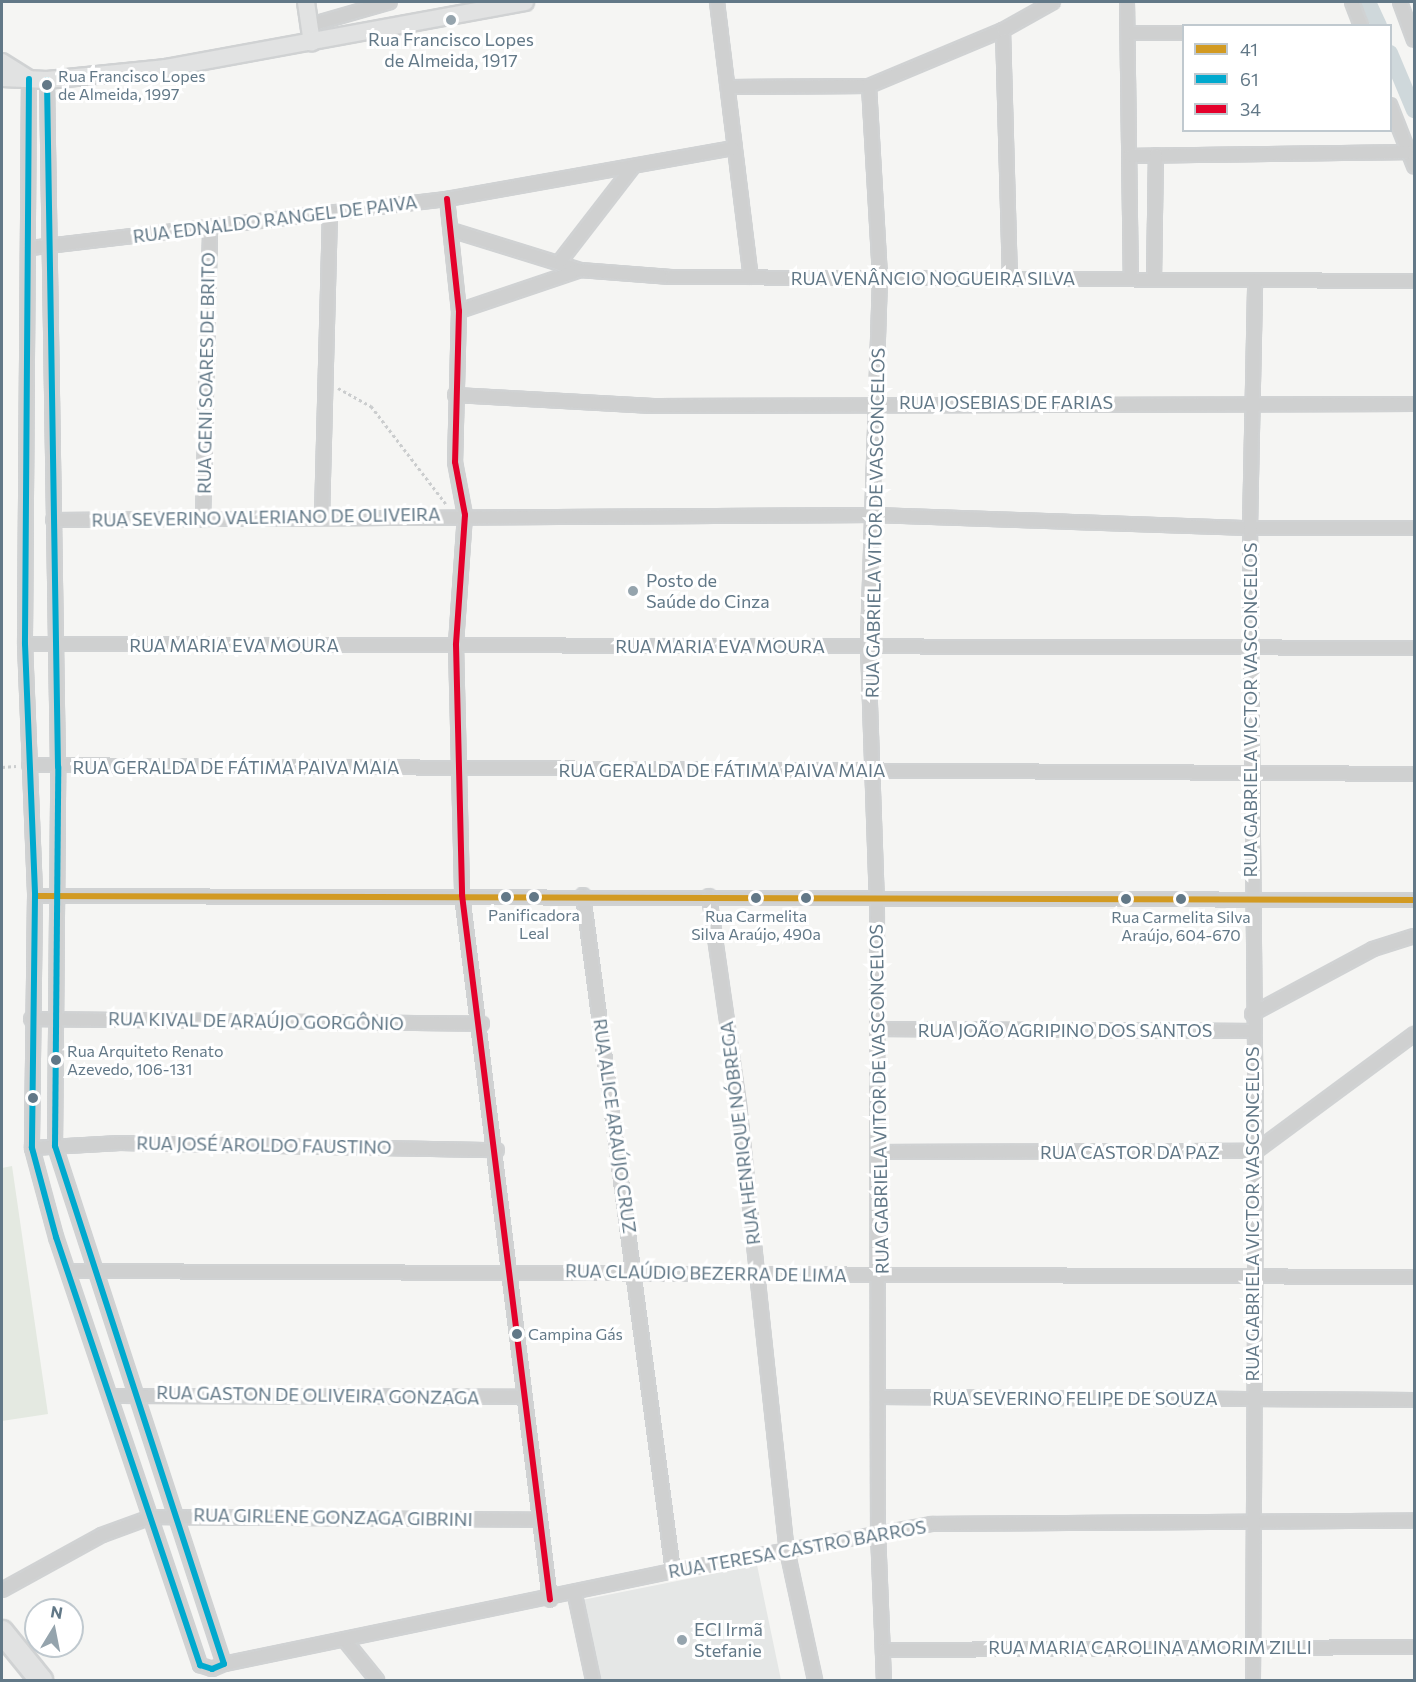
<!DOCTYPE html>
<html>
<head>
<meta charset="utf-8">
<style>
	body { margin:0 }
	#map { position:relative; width:1416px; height:1682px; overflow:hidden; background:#f5f5f3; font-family:Commissioner,sans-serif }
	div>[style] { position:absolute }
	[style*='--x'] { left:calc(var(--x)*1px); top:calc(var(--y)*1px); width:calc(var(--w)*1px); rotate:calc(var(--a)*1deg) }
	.built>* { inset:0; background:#e5e7e6 }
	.green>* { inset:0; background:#e4e9e1 }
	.canal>* { height:16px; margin:-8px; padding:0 8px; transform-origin:8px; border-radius:8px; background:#cfd8db }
	.path>* { height:3px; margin-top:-1.5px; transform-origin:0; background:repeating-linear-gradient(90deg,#cbcdce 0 3px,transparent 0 6px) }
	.roads { filter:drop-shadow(2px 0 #d0d2d3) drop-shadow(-2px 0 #d0d2d3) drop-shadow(0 2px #d0d2d3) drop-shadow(0 -2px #d0d2d3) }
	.street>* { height:12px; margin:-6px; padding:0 6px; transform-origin:6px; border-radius:6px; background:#cfd0d0 }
	.secondary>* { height:16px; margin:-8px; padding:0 8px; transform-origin:8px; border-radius:8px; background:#e1e2e2 }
	.highway>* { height:22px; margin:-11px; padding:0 11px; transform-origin:11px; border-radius:11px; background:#e1e2e2 }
	.bus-1>* { height:6px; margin:-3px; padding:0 3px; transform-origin:3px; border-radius:3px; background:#d29a22 }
	.bus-2>* { height:6px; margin:-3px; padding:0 3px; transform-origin:3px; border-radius:3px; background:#00a9ce }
	.bus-3>* { height:6px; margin:-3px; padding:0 3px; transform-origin:3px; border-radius:3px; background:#e4002b }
	.dots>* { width:16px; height:16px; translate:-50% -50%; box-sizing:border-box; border:3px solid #fff; border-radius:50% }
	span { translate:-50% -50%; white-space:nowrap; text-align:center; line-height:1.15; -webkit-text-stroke:6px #fff; paint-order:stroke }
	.bus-label { font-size:16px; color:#627887 }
	.left { translate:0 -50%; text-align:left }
	.poi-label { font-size:18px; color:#627887 }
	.street-label { font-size:18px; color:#627887 }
	.frame { position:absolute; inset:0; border:3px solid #627887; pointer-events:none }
	.legend { position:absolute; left:1182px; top:24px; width:210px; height:108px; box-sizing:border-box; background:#fff; border:2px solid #c0c9cf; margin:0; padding:8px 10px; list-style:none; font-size:18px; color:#627887 }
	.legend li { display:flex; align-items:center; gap:12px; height:30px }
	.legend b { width:30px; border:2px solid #c0c9cf }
	.north { position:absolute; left:24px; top:1598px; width:60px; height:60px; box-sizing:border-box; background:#fff; border:2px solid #c0c9cf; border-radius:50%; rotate:10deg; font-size:16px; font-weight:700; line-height:24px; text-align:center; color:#627887 }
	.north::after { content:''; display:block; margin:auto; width:21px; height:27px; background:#95a4ad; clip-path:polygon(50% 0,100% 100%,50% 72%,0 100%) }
</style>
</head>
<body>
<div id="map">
	<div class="built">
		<div style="clip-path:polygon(757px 1565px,781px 1680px,600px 1680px,582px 1600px)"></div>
	</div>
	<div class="green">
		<div style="clip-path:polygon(12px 1166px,48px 1414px,2px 1421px,2px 1168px)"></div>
	</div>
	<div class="canal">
		<div style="--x:1368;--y:2;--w:26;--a:65"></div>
		<div style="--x:1390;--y:53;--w:62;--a:67.2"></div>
	</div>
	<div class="path">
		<div style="--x:338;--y:388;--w:38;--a:29"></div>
		<div style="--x:371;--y:406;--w:123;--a:52.6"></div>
		<div style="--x:2;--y:767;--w:14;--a:-4"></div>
	</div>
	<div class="roads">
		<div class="street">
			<div style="--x:717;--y:2;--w:277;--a:83"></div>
			<div style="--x:1127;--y:2;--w:277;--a:89.2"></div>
			<div style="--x:1352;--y:2;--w:26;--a:69"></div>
			<div style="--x:1400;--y:2;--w:40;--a:69.8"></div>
			<div style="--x:310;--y:25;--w:83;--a:-16"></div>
			<div style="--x:1003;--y:30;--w:248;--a:88.4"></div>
			<div style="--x:1130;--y:33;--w:54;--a:0"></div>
			<div style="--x:29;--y:79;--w:565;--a:90.41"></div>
			<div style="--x:25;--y:644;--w:252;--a:87.7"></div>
			<div style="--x:35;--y:896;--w:252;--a:90.7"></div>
			<div style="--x:32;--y:1148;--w:92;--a:74.9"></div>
			<div style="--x:56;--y:1237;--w:452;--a:71.4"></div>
			<div style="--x:200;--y:1665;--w:13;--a:18"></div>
			<div style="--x:212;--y:1669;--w:13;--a:-23"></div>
			<div style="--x:224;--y:1664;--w:545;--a:-108.07"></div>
			<div style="--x:55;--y:1146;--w:379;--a:-89.5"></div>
			<div style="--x:58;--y:767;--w:687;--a:-90.92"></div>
			<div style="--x:869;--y:86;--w:192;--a:86.7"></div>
			<div style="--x:880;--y:278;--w:369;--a:91.9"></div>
			<div style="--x:868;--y:647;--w:254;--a:88"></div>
			<div style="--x:877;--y:901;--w:631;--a:89.91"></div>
			<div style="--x:878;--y:1532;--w:148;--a:87.7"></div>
			<div style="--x:730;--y:87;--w:139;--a:-0.4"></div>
			<div style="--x:869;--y:86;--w:145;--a:-22.7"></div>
			<div style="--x:1003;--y:30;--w:57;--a:-29.2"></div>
			<div style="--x:1390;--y:105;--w:66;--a:68.5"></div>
			<div style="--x:1130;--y:156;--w:278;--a:-0.8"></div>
			<div style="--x:447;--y:199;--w:113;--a:83.9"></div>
			<div style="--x:459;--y:311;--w:151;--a:91.5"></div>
			<div style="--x:455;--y:462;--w:54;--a:79.3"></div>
			<div style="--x:465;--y:515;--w:130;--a:94"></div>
			<div style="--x:456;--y:645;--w:250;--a:88.6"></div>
			<div style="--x:462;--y:895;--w:710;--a:82.88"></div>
			<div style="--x:451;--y:230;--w:135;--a:17.2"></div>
			<div style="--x:30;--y:248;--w:420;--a:-6.7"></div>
			<div style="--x:447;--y:199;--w:290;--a:-10.1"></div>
			<div style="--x:561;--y:260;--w:118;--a:-52.3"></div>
			<div style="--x:1154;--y:279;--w:124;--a:-89.1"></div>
			<div style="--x:459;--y:311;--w:128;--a:-18.7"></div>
			<div style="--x:580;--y:270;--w:91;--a:4.4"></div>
			<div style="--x:671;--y:277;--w:743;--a:0.31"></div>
			<div style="--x:455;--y:395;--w:198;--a:3.2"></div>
			<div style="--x:653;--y:406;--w:761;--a:-0.15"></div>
			<div style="--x:322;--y:517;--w:304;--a:-88.5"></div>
			<div style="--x:53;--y:520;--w:821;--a:-0.35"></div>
			<div style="--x:874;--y:515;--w:376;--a:2"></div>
			<div style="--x:1250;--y:528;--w:164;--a:0"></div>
			<div style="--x:203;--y:520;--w:294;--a:-88.6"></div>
			<div style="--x:25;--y:644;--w:1389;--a:0.16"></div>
			<div style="--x:29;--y:765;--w:1385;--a:0.37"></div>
			<div style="--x:583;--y:895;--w:682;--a:82.42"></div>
			<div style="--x:35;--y:896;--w:1379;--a:0.17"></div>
			<div style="--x:709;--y:896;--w:210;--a:81.8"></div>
			<div style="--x:739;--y:1104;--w:449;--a:83.9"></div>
			<div style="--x:787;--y:1550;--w:133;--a:77.8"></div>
			<div style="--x:1252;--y:1014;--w:137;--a:-28.2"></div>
			<div style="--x:1373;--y:949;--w:43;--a:-17.6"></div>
			<div style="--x:31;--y:1019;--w:451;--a:0.6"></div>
			<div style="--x:877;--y:1029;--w:376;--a:0.3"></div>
			<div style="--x:32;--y:1148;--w:88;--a:-3.3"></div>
			<div style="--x:120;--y:1143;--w:377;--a:1.1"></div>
			<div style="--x:879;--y:1152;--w:377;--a:-0.2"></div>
			<div style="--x:1256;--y:1151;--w:197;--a:-36.5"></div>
			<div style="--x:71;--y:1271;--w:1343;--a:0.26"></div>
			<div style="--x:111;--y:1396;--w:413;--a:0.1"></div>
			<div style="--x:879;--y:1397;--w:535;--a:0.32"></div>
			<div style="--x:2;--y:1590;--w:114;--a:-28.8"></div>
			<div style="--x:102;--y:1535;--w:52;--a:-20.2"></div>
			<div style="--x:151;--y:1517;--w:388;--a:0.4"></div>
			<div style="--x:575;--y:1595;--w:87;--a:78"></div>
			<div style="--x:347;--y:1643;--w:48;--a:51"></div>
			<div style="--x:885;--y:1650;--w:529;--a:-0.32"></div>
			<div style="--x:224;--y:1664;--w:459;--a:-11.7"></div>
			<div style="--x:673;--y:1571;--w:263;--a:-10.3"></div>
			<div style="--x:932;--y:1524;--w:482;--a:-0.4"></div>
			<div style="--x:1253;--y:1680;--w:529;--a:-89.68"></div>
			<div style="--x:1256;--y:1151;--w:623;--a:-90.55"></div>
			<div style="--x:1250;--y:528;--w:248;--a:-88.8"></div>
		</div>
		<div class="secondary">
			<div style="--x:306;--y:2;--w:41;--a:81.7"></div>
			<div style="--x:2;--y:62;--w:32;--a:32"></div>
			<div style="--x:2;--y:78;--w:45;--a:2.5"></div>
			<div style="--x:47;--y:80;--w:120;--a:-5.8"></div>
			<div style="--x:166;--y:68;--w:365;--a:-10.4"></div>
		</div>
		<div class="highway">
			<div style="--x:2;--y:1632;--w:62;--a:50.9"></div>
		</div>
	</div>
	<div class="bus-1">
		<div style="--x:35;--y:896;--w:1379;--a:0.17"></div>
	</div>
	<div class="bus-2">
		<div style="--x:29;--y:79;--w:565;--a:90.41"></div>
		<div style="--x:25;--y:644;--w:252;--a:87.7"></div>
		<div style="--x:35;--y:896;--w:252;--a:90.7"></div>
		<div style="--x:32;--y:1148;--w:92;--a:74.9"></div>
		<div style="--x:56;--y:1237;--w:452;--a:71.4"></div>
		<div style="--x:200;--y:1665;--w:13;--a:18"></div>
		<div style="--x:212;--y:1669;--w:13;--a:-23"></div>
		<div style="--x:224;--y:1664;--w:545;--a:-108.07"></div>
		<div style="--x:55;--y:1146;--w:379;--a:-89.5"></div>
		<div style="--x:58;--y:767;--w:687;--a:-90.92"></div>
	</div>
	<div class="bus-3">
		<div style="--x:447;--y:199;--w:113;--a:83.9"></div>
		<div style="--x:459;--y:311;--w:151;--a:91.5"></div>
		<div style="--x:455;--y:462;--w:54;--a:79.3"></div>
		<div style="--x:465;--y:515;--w:130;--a:94"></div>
		<div style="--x:456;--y:645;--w:250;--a:88.6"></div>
		<div style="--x:462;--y:895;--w:710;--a:82.88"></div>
	</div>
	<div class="dots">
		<div style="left:451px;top:20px;background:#95a4ad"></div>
		<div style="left:47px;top:85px;background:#627887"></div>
		<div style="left:633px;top:591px;background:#95a4ad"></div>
		<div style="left:506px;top:897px;background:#627887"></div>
		<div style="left:534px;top:897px;background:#627887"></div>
		<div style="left:756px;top:898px;background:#627887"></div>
		<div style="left:806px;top:898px;background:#627887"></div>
		<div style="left:1126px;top:899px;background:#627887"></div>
		<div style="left:1181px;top:899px;background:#627887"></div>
		<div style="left:56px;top:1060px;background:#627887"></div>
		<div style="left:33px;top:1098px;background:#627887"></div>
		<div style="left:517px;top:1334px;background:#627887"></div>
		<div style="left:682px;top:1640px;background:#95a4ad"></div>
	</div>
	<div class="bus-label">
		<span class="left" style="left:58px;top:85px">Rua Francisco Lopes<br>de Almeida, 1997</span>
		<span style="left:534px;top:924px">Panificadora<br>Leal</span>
		<span style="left:756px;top:925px">Rua Carmelita<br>Silva Araújo, 490a</span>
		<span style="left:1181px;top:926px">Rua Carmelita Silva<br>Araújo, 604-670</span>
		<span class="left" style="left:67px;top:1060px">Rua Arquiteto Renato<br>Azevedo, 106-131</span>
		<span class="left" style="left:528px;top:1334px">Campina Gás</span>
	</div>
	<div class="poi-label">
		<span style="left:451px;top:50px">Rua Francisco Lopes<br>de Almeida, 1917</span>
		<span class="left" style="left:646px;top:591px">Posto de<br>Saúde do Cinza</span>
		<span class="left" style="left:694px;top:1640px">ECI Irmã<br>Stefanie</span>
	</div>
	<div class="street-label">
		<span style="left:275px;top:219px;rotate:-7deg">RUA EDNALDO RANGEL DE PAIVA</span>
		<span style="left:933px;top:278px">RUA VENÂNCIO NOGUEIRA SILVA</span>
		<span style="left:206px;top:373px;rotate:-89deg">RUA GENI SOARES DE BRITO</span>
		<span style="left:1006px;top:402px">RUA JOSEBIAS DE FARIAS</span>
		<span style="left:266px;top:517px;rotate:-1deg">RUA SEVERINO VALERIANO DE OLIVEIRA</span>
		<span style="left:875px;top:523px;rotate:-89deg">RUA GABRIELA VITOR DE VASCONCELOS</span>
		<span style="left:234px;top:645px">RUA MARIA EVA MOURA</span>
		<span style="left:720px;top:646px">RUA MARIA EVA MOURA</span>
		<span style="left:1250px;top:710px;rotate:-90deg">RUA GABRIELA VICTOR VASCONCELOS</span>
		<span style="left:236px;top:767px">RUA GERALDA DE FÁTIMA PAIVA MAIA</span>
		<span style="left:722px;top:770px">RUA GERALDA DE FÁTIMA PAIVA MAIA</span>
		<span style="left:256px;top:1021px;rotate:1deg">RUA KIVAL DE ARAÚJO GORGÔNIO</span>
		<span style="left:1065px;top:1030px">RUA JOÃO AGRIPINO DOS SANTOS</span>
		<span style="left:879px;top:1099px;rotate:-91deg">RUA GABRIELA VITOR DE VASCONCELOS</span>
		<span style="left:615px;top:1126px;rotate:82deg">RUA ALICE ARAÚJO CRUZ</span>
		<span style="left:740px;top:1133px;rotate:-97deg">RUA HENRIQUE NÓBREGA</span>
		<span style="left:264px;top:1145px;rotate:1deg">RUA JOSÉ AROLDO FAUSTINO</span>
		<span style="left:1130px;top:1152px">RUA CASTOR DA PAZ</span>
		<span style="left:1252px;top:1214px;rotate:-90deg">RUA GABRIELA VICTOR VASCONCELOS</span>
		<span style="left:706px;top:1273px;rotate:1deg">RUA CLAÚDIO BEZERRA DE LIMA</span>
		<span style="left:318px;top:1395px;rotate:1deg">RUA GASTON DE OLIVEIRA GONZAGA</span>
		<span style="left:1075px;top:1398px">RUA SEVERINO FELIPE DE SOUZA</span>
		<span style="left:333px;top:1517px;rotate:1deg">RUA GIRLENE GONZAGA GIBRINI</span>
		<span style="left:797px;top:1549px;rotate:-10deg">RUA TERESA CASTRO BARROS</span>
		<span style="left:1150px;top:1647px">RUA MARIA CAROLINA AMORIM ZILLI</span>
	</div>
	<div class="frame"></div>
	<ul class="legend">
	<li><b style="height:8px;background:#d29a22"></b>41</li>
	<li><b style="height:8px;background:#00a9ce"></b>61</li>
	<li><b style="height:8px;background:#e4002b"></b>34</li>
	</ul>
	<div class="north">N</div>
</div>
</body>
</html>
